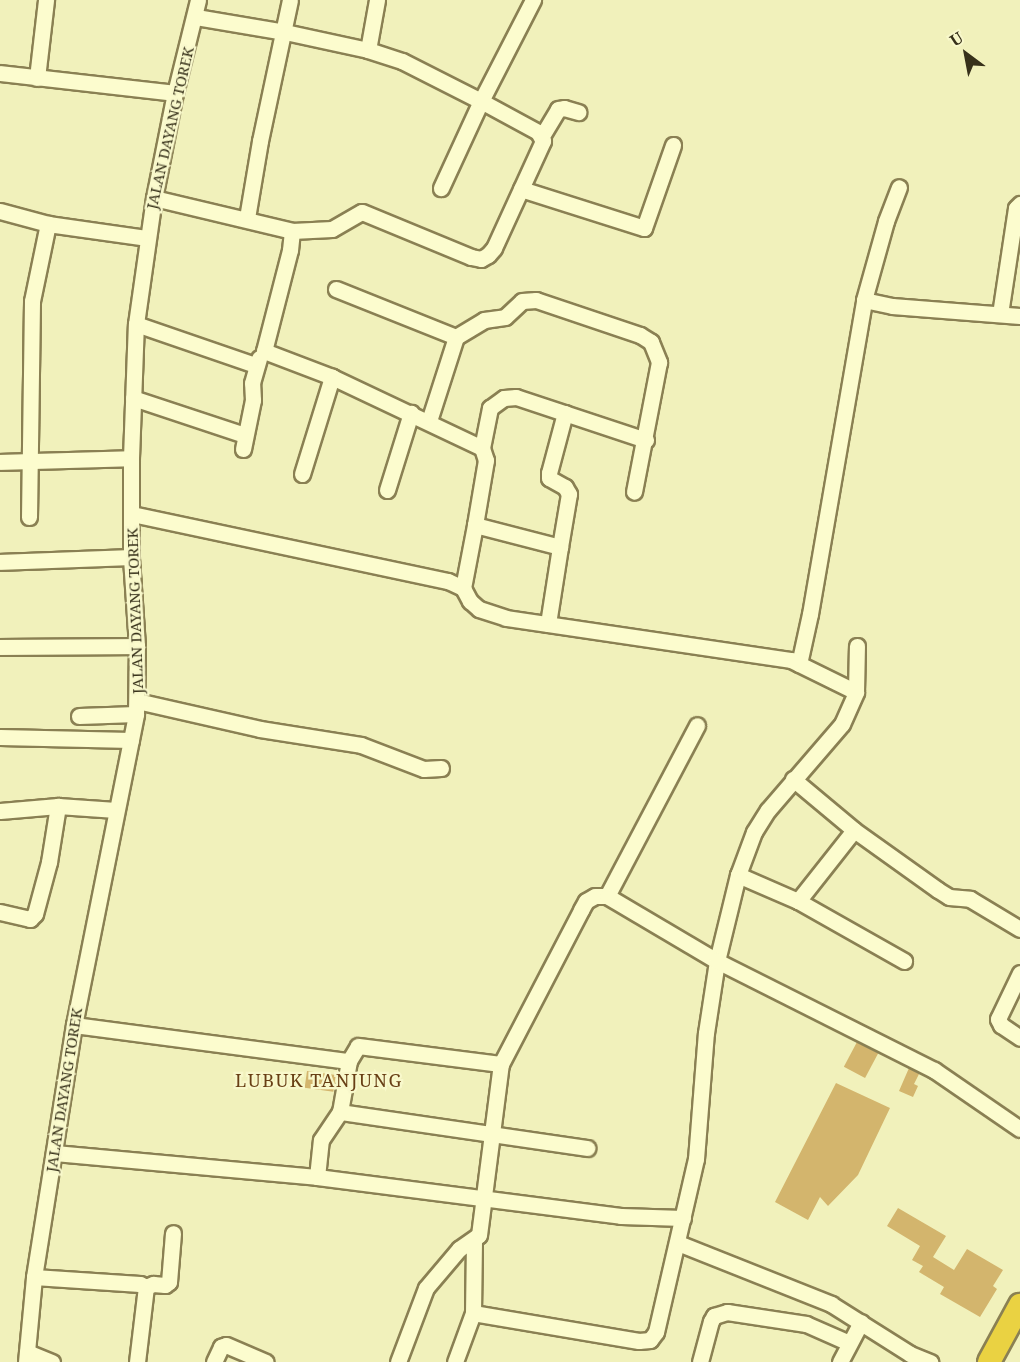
<!DOCTYPE html>
<html>
<head>
<meta charset="utf-8">
<style>
	body { margin:0 }
	#map { position:relative; width:1020px; height:1362px; overflow:hidden; background:#f1f1bb; font-family:"Noto Serif",serif }
	div>[style] { position:absolute }
	[style*='--x'] { left:calc(var(--x)*1px); top:calc(var(--y)*1px); width:calc(var(--w)*1px); rotate:calc(var(--a)*1deg) }
	.building>* { inset:0; background:#d3b56d; transform-origin:0 0 }
	.roads { filter:drop-shadow(2px 0 #8a8053) drop-shadow(-2px 0 #8a8053) drop-shadow(0 2px #8a8053) drop-shadow(0 -2px #8a8053) }
	.minor>* { height:15px; margin:-7.5px; padding:0 7.5px; transform-origin:7.5px; border-radius:7.5px; background:#fcfcce }
	.highway>* { height:22px; margin:-11px; padding:0 11px; transform-origin:11px; border-radius:11px; background:#ead242 }
	span { translate:-50% -50%; white-space:nowrap; text-align:center; line-height:1.15; -webkit-text-stroke:4.5px #f8f8cb; paint-order:stroke }
	.street-label { font-size:15px; color:#37311a }
	.quarter-label { font-size:18px; color:#683f15; letter-spacing:1.5px }
	.north { position:absolute; left:936px; top:24px; width:60px; height:60px; -webkit-text-stroke:4px #f8f8cb; paint-order:stroke; rotate:328deg; font-size:16px; font-weight:700; line-height:24px; text-align:center; color:#37311a }
	.north::after { content:''; display:block; margin:auto; width:21px; height:27px; background:#37311a; clip-path:polygon(50% 0,100% 100%,50% 72%,0 100%) }
</style>
</head>
<body>
<div id="map">
	<div class="building">
		<div style="left:857px;top:1042px;width:24px;height:28px;rotate:28deg"></div>
		<div style="clip-path:polygon(909px 1068px,919px 1074px,914px 1084px,918px 1086px,913px 1097px,899px 1091px)"></div>
		<div style="left:307px;top:1071px;width:29px;height:17px;rotate:8deg"></div>
		<div style="clip-path:polygon(836px 1083px,890px 1108px,858px 1175px,828px 1206px,820px 1197px,808px 1220px,775px 1202px)"></div>
		<div style="clip-path:polygon(898px 1208px,946px 1236px,933px 1257px,954px 1270px,967px 1249px,1003px 1270px,993px 1286px,997px 1289px,980px 1317px,940px 1294px,944px 1287px,919px 1272px,923px 1266px,912px 1260px,920px 1246px,887px 1226px)"></div>
	</div>
	<div class="roads">
		<div class="minor">
			<div style="--x:196;--y:17;--w:90;--a:9.6"></div>
			<div style="--x:285;--y:32;--w:85;--a:12.2"></div>
			<div style="--x:368;--y:50;--w:36;--a:18"></div>
			<div style="--x:402;--y:61;--w:89;--a:26.9"></div>
			<div style="--x:481;--y:101;--w:96;--a:114.7"></div>
			<div style="--x:368;--y:50;--w:51;--a:-79.8"></div>
			<div style="--x:0;--y:73;--w:176;--a:6.5"></div>
			<div style="--x:37;--y:78;--w:79;--a:-83.4"></div>
			<div style="--x:542;--y:136;--w:31;--a:-59"></div>
			<div style="--x:558;--y:109;--w:6;--a:-9"></div>
			<div style="--x:564;--y:108;--w:15;--a:16"></div>
			<div style="--x:521;--y:189;--w:129;--a:17.6"></div>
			<div style="--x:644;--y:228;--w:88;--a:-70.7"></div>
			<div style="--x:154;--y:198;--w:142;--a:13.4"></div>
			<div style="--x:292;--y:231;--w:40;--a:-2.9"></div>
			<div style="--x:332;--y:229;--w:34;--a:-30"></div>
			<div style="--x:362;--y:212;--w:118;--a:22.4"></div>
			<div style="--x:471;--y:257;--w:10;--a:11"></div>
			<div style="--x:481;--y:259;--w:8;--a:-30"></div>
			<div style="--x:488;--y:255;--w:9;--a:-49"></div>
			<div style="--x:494;--y:248;--w:118;--a:-65.4"></div>
			<div style="--x:543;--y:141;--w:10;--a:-119"></div>
			<div style="--x:538;--y:132;--w:65;--a:-151.5"></div>
			<div style="--x:481;--y:101;--w:114;--a:-62.8"></div>
			<div style="--x:0;--y:211;--w:50;--a:15.2"></div>
			<div style="--x:48;--y:224;--w:99;--a:8.1"></div>
			<div style="--x:247;--y:218;--w:78;--a:-80.4"></div>
			<div style="--x:260;--y:141;--w:144;--a:-78"></div>
			<div style="--x:292;--y:231;--w:19;--a:96"></div>
			<div style="--x:290;--y:250;--w:104;--a:104.4"></div>
			<div style="--x:264;--y:351;--w:73;--a:20.9"></div>
			<div style="--x:332;--y:377;--w:166;--a:25.3"></div>
			<div style="--x:482;--y:448;--w:13;--a:72"></div>
			<div style="--x:486;--y:460;--w:66;--a:99.6"></div>
			<div style="--x:475;--y:525;--w:88;--a:14.5"></div>
			<div style="--x:560;--y:547;--w:78;--a:98.9"></div>
			<div style="--x:336;--y:289;--w:129;--a:21.8"></div>
			<div style="--x:864;--y:300;--w:82;--a:-74.4"></div>
			<div style="--x:886;--y:221;--w:36;--a:-69"></div>
			<div style="--x:1000;--y:314;--w:107;--a:-81.4"></div>
			<div style="--x:1016;--y:208;--w:6;--a:-45"></div>
			<div style="--x:136;--y:324;--w:126;--a:19"></div>
			<div style="--x:133;--y:398;--w:118;--a:18.3"></div>
			<div style="--x:429;--y:421;--w:88;--a:-72.2"></div>
			<div style="--x:456;--y:337;--w:33;--a:-31"></div>
			<div style="--x:484;--y:320;--w:21;--a:-8"></div>
			<div style="--x:505;--y:317;--w:23;--a:-43"></div>
			<div style="--x:522;--y:301;--w:14;--a:-4"></div>
			<div style="--x:536;--y:300;--w:110;--a:18.6"></div>
			<div style="--x:640;--y:335;--w:13;--a:32"></div>
			<div style="--x:651;--y:342;--w:22;--a:68"></div>
			<div style="--x:659;--y:362;--w:132;--a:100.9"></div>
			<div style="--x:482;--y:448;--w:41;--a:-78.7"></div>
			<div style="--x:490;--y:408;--w:17;--a:-36"></div>
			<div style="--x:504;--y:398;--w:12;--a:-5"></div>
			<div style="--x:516;--y:397;--w:137;--a:18.3"></div>
			<div style="--x:243;--y:449;--w:50;--a:-78.5"></div>
			<div style="--x:253;--y:400;--w:17;--a:-93"></div>
			<div style="--x:252;--y:383;--w:26;--a:-74"></div>
			<div style="--x:0;--y:462;--w:131;--a:-1.7"></div>
			<div style="--x:302;--y:474;--w:102;--a:-72.8"></div>
			<div style="--x:387;--y:490;--w:81;--a:-72.7"></div>
			<div style="--x:132;--y:514;--w:323;--a:12"></div>
			<div style="--x:448;--y:581;--w:17;--a:25"></div>
			<div style="--x:463;--y:588;--w:15;--a:62"></div>
			<div style="--x:470;--y:601;--w:12;--a:42"></div>
			<div style="--x:479;--y:609;--w:28;--a:18"></div>
			<div style="--x:506;--y:618;--w:288;--a:8.4"></div>
			<div style="--x:791;--y:660;--w:72;--a:26.2"></div>
			<div style="--x:29;--y:517;--w:216;--a:-89.2"></div>
			<div style="--x:32;--y:301;--w:79;--a:-78.3"></div>
			<div style="--x:560;--y:547;--w:54;--a:-80.4"></div>
			<div style="--x:569;--y:494;--w:8;--a:-120"></div>
			<div style="--x:565;--y:487;--w:18;--a:-151"></div>
			<div style="--x:549;--y:478;--w:5;--a:-90"></div>
			<div style="--x:549;--y:473;--w:62;--a:-75.1"></div>
			<div style="--x:0;--y:562;--w:131;--a:-2.2"></div>
			<div style="--x:463;--y:588;--w:64;--a:-79.2"></div>
			<div style="--x:0;--y:647;--w:137;--a:-0.4"></div>
			<div style="--x:799;--y:664;--w:51;--a:-77.6"></div>
			<div style="--x:810;--y:614;--w:319;--a:-80.2"></div>
			<div style="--x:864;--y:300;--w:29;--a:12"></div>
			<div style="--x:892;--y:306;--w:128;--a:4.5"></div>
			<div style="--x:137;--y:701;--w:126;--a:12.8"></div>
			<div style="--x:260;--y:729;--w:102;--a:9"></div>
			<div style="--x:361;--y:745;--w:67;--a:20.9"></div>
			<div style="--x:424;--y:769;--w:17;--a:-3"></div>
			<div style="--x:79;--y:716;--w:57;--a:-2"></div>
			<div style="--x:0;--y:737;--w:131;--a:1.3"></div>
			<div style="--x:793;--y:779;--w:80;--a:39.9"></div>
			<div style="--x:854;--y:830;--w:103;--a:35.5"></div>
			<div style="--x:938;--y:890;--w:13;--a:32"></div>
			<div style="--x:949;--y:897;--w:21;--a:5"></div>
			<div style="--x:970;--y:899;--w:58;--a:31"></div>
			<div style="--x:0;--y:811;--w:58;--a:-4.9"></div>
			<div style="--x:58;--y:806;--w:58;--a:3.9"></div>
			<div style="--x:738;--y:875;--w:65;--a:23.4"></div>
			<div style="--x:798;--y:901;--w:122;--a:29.5"></div>
			<div style="--x:607;--y:896;--w:193;--a:-62.2"></div>
			<div style="--x:798;--y:901;--w:90;--a:-51.7"></div>
			<div style="--x:0;--y:912;--w:31;--a:13"></div>
			<div style="--x:30;--y:919;--w:7;--a:-45"></div>
			<div style="--x:35;--y:914;--w:54;--a:-74.9"></div>
			<div style="--x:49;--y:862;--w:57;--a:-80.9"></div>
			<div style="--x:1020;--y:973;--w:51;--a:115.6"></div>
			<div style="--x:998;--y:1019;--w:7;--a:63"></div>
			<div style="--x:1001;--y:1025;--w:23;--a:34"></div>
			<div style="--x:74;--y:1025;--w:277;--a:7.5"></div>
			<div style="--x:340;--y:1112;--w:250;--a:8.3"></div>
			<div style="--x:54;--y:1153;--w:264;--a:5.2"></div>
			<div style="--x:317;--y:1177;--w:306;--a:7.3"></div>
			<div style="--x:621;--y:1216;--w:62;--a:1.8"></div>
			<div style="--x:317;--y:1177;--w:37;--a:-84"></div>
			<div style="--x:321;--y:1140;--w:34;--a:-56"></div>
			<div style="--x:340;--y:1112;--w:52;--a:-80"></div>
			<div style="--x:349;--y:1061;--w:17;--a:-59"></div>
			<div style="--x:358;--y:1046;--w:144;--a:7.2"></div>
			<div style="--x:678;--y:1243;--w:165;--a:21.7"></div>
			<div style="--x:831;--y:1304;--w:93;--a:32.3"></div>
			<div style="--x:910;--y:1354;--w:22;--a:22"></div>
			<div style="--x:34;--y:1277;--w:106;--a:3.8"></div>
			<div style="--x:140;--y:1284;--w:7;--a:27"></div>
			<div style="--x:146;--y:1287;--w:8;--a:-23"></div>
			<div style="--x:153;--y:1284;--w:12;--a:5"></div>
			<div style="--x:165;--y:1285;--w:5;--a:-37"></div>
			<div style="--x:169;--y:1282;--w:49;--a:-85.3"></div>
			<div style="--x:473;--y:1313;--w:168;--a:9.6"></div>
			<div style="--x:639;--y:1341;--w:11;--a:-5"></div>
			<div style="--x:650;--y:1340;--w:10;--a:-53"></div>
			<div style="--x:656;--y:1332;--w:178;--a:-77"></div>
			<div style="--x:696;--y:1159;--w:126;--a:-85.5"></div>
			<div style="--x:706;--y:1033;--w:73;--a:-81.3"></div>
			<div style="--x:717;--y:961;--w:89;--a:-76.3"></div>
			<div style="--x:738;--y:875;--w:46;--a:-69.6"></div>
			<div style="--x:754;--y:832;--w:26;--a:-58"></div>
			<div style="--x:768;--y:810;--w:113;--a:-49.3"></div>
			<div style="--x:842;--y:724;--w:35;--a:-66"></div>
			<div style="--x:856;--y:692;--w:46;--a:-88.8"></div>
			<div style="--x:27;--y:1352;--w:27;--a:22"></div>
			<div style="--x:26;--y:1362;--w:85;--a:-84.6"></div>
			<div style="--x:34;--y:1277;--w:255;--a:-81"></div>
			<div style="--x:74;--y:1025;--w:317;--a:-78.7"></div>
			<div style="--x:136;--y:714;--w:68;--a:-89.2"></div>
			<div style="--x:137;--y:646;--w:89;--a:-93.9"></div>
			<div style="--x:131;--y:557;--w:99;--a:-90"></div>
			<div style="--x:131;--y:458;--w:134;--a:-87.9"></div>
			<div style="--x:136;--y:324;--w:127;--a:-81.9"></div>
			<div style="--x:154;--y:198;--w:107;--a:-78.7"></div>
			<div style="--x:175;--y:93;--w:96;--a:-76.1"></div>
			<div style="--x:137;--y:1362;--w:76;--a:-83.2"></div>
			<div style="--x:214;--y:1362;--w:17;--a:-65"></div>
			<div style="--x:221;--y:1347;--w:5;--a:-22"></div>
			<div style="--x:226;--y:1345;--w:43;--a:23"></div>
			<div style="--x:398;--y:1362;--w:79;--a:-69.3"></div>
			<div style="--x:426;--y:1288;--w:51;--a:-49.8"></div>
			<div style="--x:459;--y:1249;--w:24;--a:-35"></div>
			<div style="--x:479;--y:1235;--w:172;--a:-82.7"></div>
			<div style="--x:501;--y:1064;--w:174;--a:-62.5"></div>
			<div style="--x:581;--y:910;--w:10;--a:-61"></div>
			<div style="--x:586;--y:901;--w:10;--a:-29"></div>
			<div style="--x:595;--y:896;--w:12;--a:0"></div>
			<div style="--x:607;--y:896;--w:128;--a:30.6"></div>
			<div style="--x:717;--y:961;--w:243;--a:26.7"></div>
			<div style="--x:934;--y:1070;--w:104;--a:34.5"></div>
			<div style="--x:455;--y:1362;--w:52;--a:-69.8"></div>
			<div style="--x:473;--y:1313;--w:74;--a:-89.2"></div>
			<div style="--x:700;--y:1362;--w:42;--a:-75"></div>
			<div style="--x:711;--y:1321;--w:6;--a:-59"></div>
			<div style="--x:714;--y:1316;--w:14;--a:-17"></div>
			<div style="--x:727;--y:1312;--w:80;--a:8.6"></div>
			<div style="--x:806;--y:1324;--w:47;--a:23.8"></div>
			<div style="--x:840;--y:1362;--w:45;--a:-62.3"></div>
		</div>
		<div class="highway">
			<div style="--x:989;--y:1362;--w:65;--a:-61.5"></div>
		</div>
	</div>
	<div class="street-label">
		<span style="left:170px;top:128px;rotate:-77deg">JALAN DAYANG TOREK</span>
		<span style="left:135px;top:611px;rotate:-92deg">JALAN DAYANG TOREK</span>
		<span style="left:64px;top:1090px;rotate:-81deg">JALAN DAYANG TOREK</span>
	</div>
	<div class="quarter-label">
		<span style="left:319px;top:1080px">LUBUK TANJUNG</span>
	</div>
	<div class="north">U</div>
</div>
</body>
</html>
